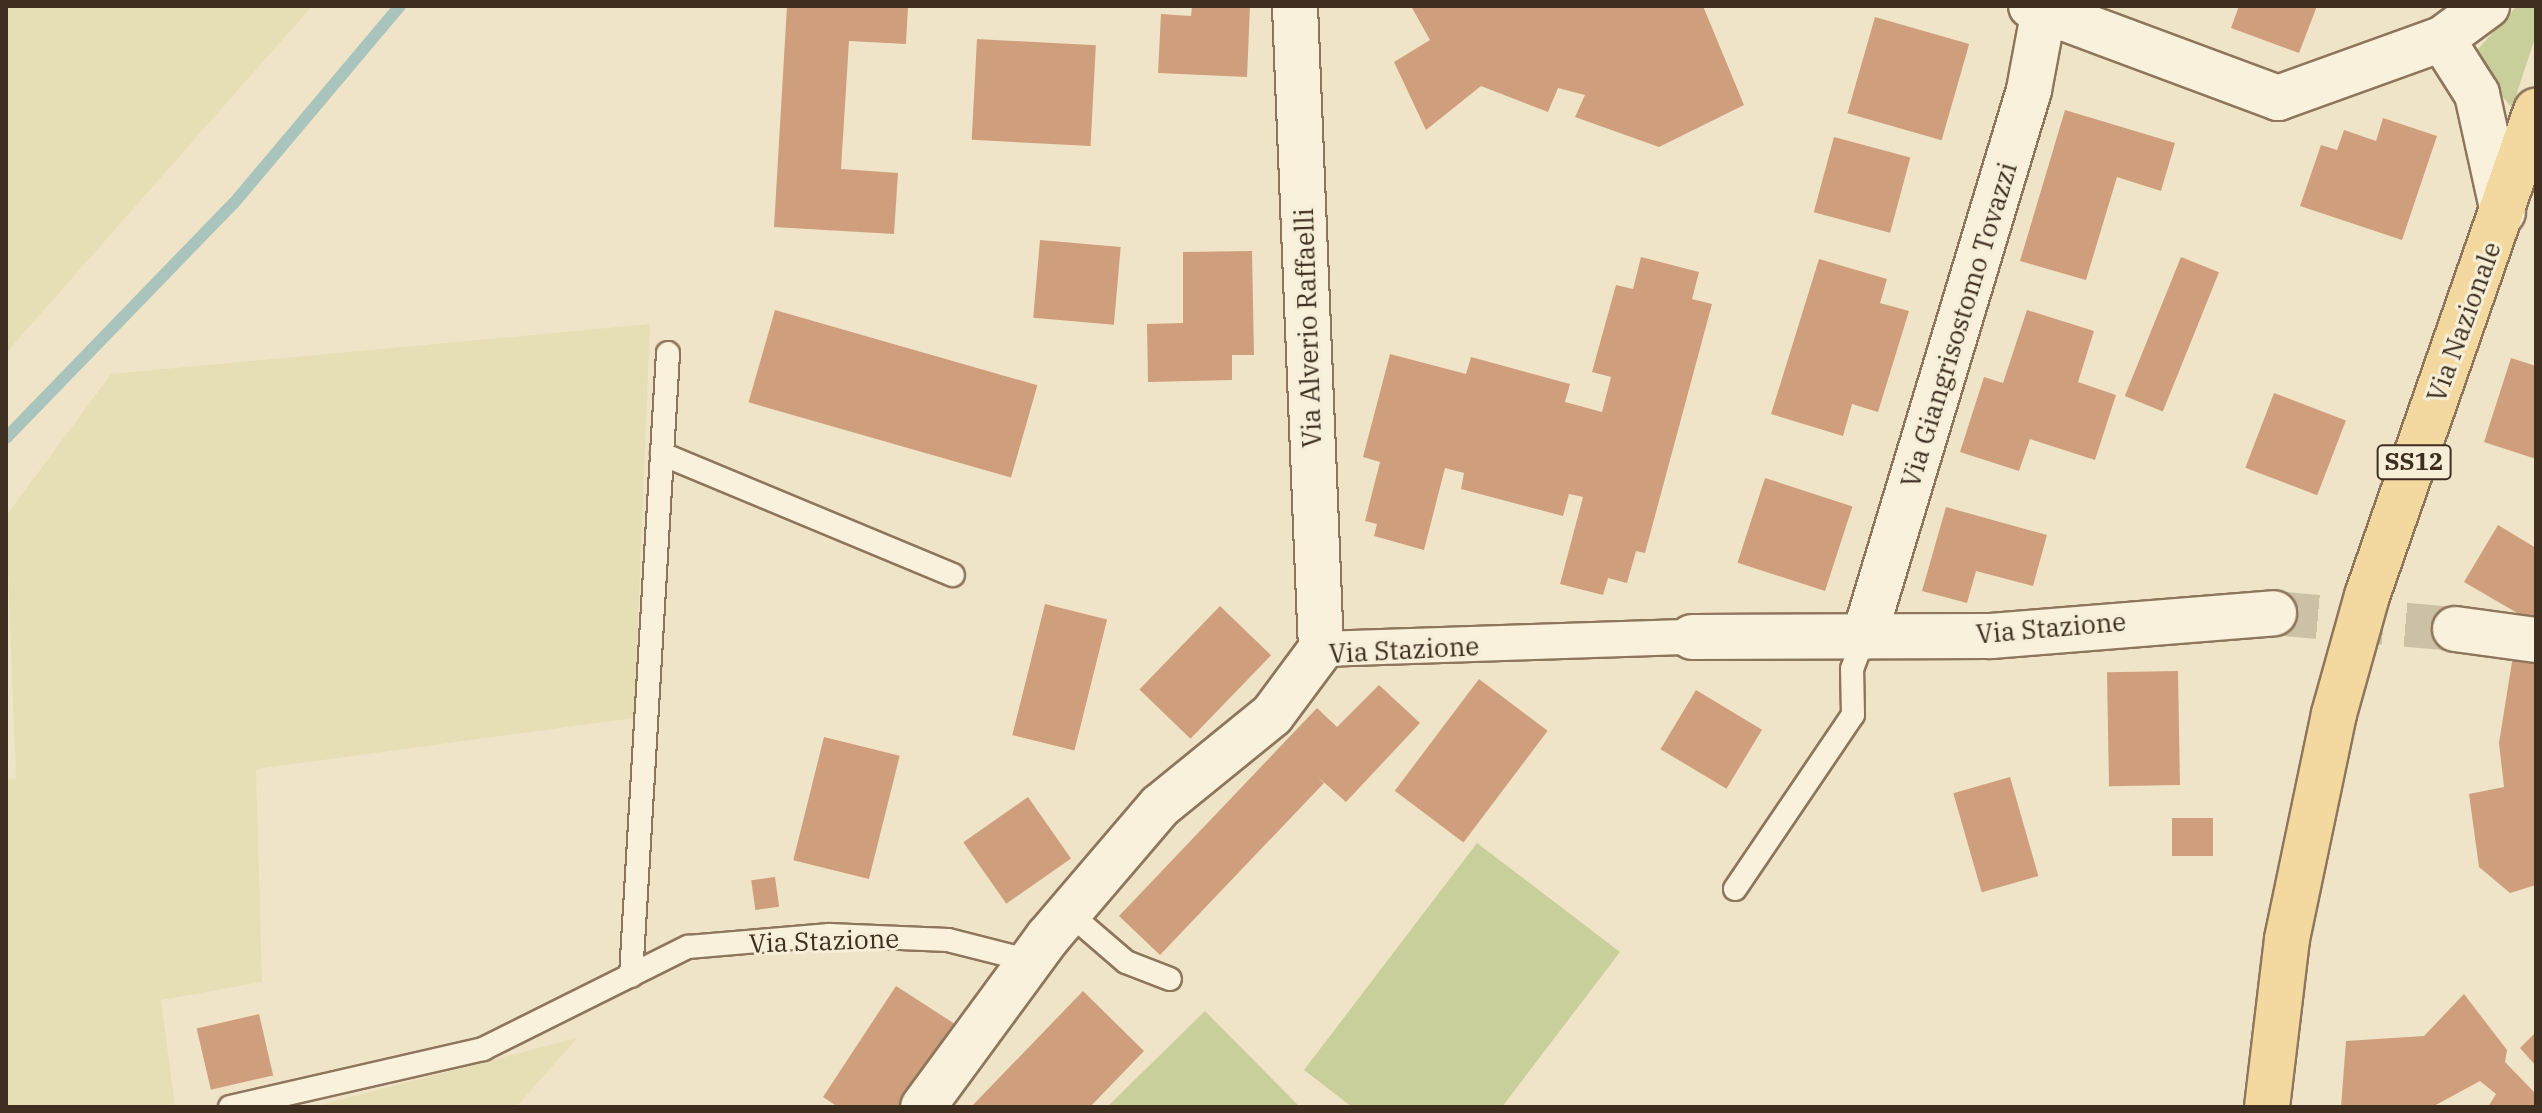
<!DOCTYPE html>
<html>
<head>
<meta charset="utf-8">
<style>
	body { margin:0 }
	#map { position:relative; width:2542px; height:1113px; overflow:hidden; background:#f0e4c8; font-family:"IBM Plex Serif",serif }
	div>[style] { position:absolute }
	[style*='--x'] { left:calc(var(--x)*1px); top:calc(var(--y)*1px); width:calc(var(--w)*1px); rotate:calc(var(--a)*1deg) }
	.farmland>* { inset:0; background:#e6deb5 }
	.green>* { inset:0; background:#c9cf9b }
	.stream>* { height:12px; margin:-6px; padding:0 6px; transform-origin:6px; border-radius:6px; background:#a9c4bc }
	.building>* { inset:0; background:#cf9f7d; transform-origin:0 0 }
	.minor-tunnel>* { height:44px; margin-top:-22px; transform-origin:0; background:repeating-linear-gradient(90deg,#ccc0a6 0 44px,transparent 0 66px) }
	.roads { filter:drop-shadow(2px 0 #8d765c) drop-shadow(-2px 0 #8d765c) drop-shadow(0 2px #8d765c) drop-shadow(0 -2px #8d765c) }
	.service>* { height:22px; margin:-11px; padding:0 11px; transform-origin:11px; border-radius:11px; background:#faf1dc }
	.pedestrian>* { height:34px; margin:-17px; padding:0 17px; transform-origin:17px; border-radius:17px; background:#faf1dc }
	.minor>* { height:44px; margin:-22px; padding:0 22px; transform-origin:22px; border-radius:22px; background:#faf1dc }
	.primary>* { height:44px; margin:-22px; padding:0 22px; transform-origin:22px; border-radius:22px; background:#f3d9a0 }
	span { translate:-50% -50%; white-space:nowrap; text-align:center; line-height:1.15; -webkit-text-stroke:6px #f7eed8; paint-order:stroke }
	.shield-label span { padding:2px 6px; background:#f7eed8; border:2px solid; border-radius:6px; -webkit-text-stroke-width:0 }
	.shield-label { font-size:24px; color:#3d2e20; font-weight:700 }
	.street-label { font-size:26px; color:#3d2e20 }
	.frame { position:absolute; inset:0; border:8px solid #3d2e20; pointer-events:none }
</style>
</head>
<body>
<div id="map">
	<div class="farmland">
		<div style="clip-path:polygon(6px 6px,312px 6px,6px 353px)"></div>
		<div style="clip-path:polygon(650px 324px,634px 718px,256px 769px,262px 982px,161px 1000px,175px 1107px,6px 1107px,6px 779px,16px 778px,6px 516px,111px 374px)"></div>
		<div style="clip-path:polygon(577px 1038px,516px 1107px,313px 1107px)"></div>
	</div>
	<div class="green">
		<div style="clip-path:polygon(2517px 6px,2536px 6px,2536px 35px,2512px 108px,2480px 69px,2477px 50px)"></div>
		<div style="clip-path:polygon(1477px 843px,1620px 952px,1502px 1107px,1352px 1107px,1304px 1070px)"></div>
		<div style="clip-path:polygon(1205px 1011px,1300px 1107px,1107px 1107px)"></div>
	</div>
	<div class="stream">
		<div style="--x:6;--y:438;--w:327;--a:-45.9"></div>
		<div style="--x:234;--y:203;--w:258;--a:-49.9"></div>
	</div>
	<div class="building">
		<div style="clip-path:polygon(787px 6px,908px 6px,906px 44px,849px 41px,841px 169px,898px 173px,894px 234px,774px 227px)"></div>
		<div style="clip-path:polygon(1192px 6px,1250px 6px,1247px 77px,1158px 73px,1161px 14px,1191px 16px)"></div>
		<div style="clip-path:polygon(1411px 6px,1703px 6px,1744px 105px,1659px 147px,1575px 117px,1585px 95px,1558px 88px,1548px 112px,1481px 86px,1426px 130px,1394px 62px,1430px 40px)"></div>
		<div style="clip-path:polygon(2239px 6px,2317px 6px,2299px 53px,2231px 28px)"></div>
		<div style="left:1875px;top:17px;width:98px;height:100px;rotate:16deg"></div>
		<div style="left:977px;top:39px;width:119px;height:101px;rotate:3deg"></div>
		<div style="clip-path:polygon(2065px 110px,2175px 143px,2161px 191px,2117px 177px,2086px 280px,2020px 261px)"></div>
		<div style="clip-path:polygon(2383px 118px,2437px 136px,2402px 240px,2300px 206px,2321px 145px,2337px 150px,2344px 130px,2376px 141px)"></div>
		<div style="left:1834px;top:137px;width:79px;height:78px;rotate:15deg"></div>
		<div style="left:1040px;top:240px;width:81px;height:78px;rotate:5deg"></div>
		<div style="clip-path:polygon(1252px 251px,1254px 355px,1232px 355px,1232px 380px,1148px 382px,1147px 324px,1183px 323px,1183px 252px)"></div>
		<div style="clip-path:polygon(1641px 257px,1699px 272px,1692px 299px,1712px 304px,1645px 553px,1636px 551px,1627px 583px,1608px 578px,1603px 595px,1560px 584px,1583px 497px,1569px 494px,1563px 516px,1461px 489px,1464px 473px,1445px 468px,1424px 550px,1374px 536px,1377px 524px,1365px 521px,1380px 462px,1363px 457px,1390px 354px,1466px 374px,1471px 357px,1570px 384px,1565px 402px,1602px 412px,1611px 377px,1592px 372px,1616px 285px,1633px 289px)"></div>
		<div style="left:2181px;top:257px;width:41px;height:150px;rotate:22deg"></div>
		<div style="clip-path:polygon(1819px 259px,1887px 279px,1880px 303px,1909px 311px,1878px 412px,1852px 404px,1843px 436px,1771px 414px)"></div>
		<div style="left:775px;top:310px;width:273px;height:96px;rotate:16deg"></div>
		<div style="clip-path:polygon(2027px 310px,2094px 331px,2078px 382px,2116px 395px,2095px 460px,2030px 439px,2019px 471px,1960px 452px,1984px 377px,2003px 383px)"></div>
		<div style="clip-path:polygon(2511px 358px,2536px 366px,2536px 459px,2484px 442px)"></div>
		<div style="left:2274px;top:393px;width:77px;height:80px;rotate:21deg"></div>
		<div style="left:1765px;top:478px;width:92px;height:89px;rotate:18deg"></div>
		<div style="clip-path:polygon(1946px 507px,2047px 535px,2033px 586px,1976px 571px,1967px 603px,1922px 591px)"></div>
		<div style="clip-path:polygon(2498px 525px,2536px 548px,2536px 624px,2464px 582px)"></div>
		<div style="left:1045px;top:604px;width:64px;height:135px;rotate:14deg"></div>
		<div style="left:1220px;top:606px;width:71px;height:116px;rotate:44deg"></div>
		<div style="clip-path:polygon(2514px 649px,2536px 653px,2536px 885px,2510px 893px,2479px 867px,2469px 794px,2504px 787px,2499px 743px)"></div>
		<div style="left:2178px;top:671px;width:114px;height:71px;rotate:89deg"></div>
		<div style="left:1479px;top:679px;width:86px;height:140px;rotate:37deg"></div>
		<div style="clip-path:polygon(1379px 685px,1420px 723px,1346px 802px,1318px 777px,1324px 783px,1160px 955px,1119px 916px,1317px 708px,1337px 727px)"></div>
		<div style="left:1696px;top:690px;width:77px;height:69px;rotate:31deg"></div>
		<div style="left:824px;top:737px;width:78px;height:127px;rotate:14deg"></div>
		<div style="left:2010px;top:777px;width:103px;height:59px;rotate:74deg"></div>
		<div style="left:1028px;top:797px;width:75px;height:79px;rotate:55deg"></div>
		<div style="left:2213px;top:818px;width:38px;height:41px;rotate:90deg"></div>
		<div style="left:775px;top:877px;width:30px;height:24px;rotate:82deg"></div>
		<div style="clip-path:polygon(896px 986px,955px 1024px,902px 1107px,838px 1107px,823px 1097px)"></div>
		<div style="clip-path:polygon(1083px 991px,1144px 1051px,1090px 1107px,971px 1107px)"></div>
		<div style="clip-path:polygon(2464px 994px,2507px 1050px,2505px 1062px,2536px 1094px,2536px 1107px,2488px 1107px,2496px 1094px,2480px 1081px,2432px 1107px,2341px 1107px,2346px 1041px,2424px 1036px)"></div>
		<div style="left:259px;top:1014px;width:63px;height:64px;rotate:77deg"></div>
		<div style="clip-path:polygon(2536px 1032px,2536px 1066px,2520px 1048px)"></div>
	</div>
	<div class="minor-tunnel">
		<div style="--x:2274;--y:613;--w:182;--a:5.1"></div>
	</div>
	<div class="roads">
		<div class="service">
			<div style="--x:662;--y:454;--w:315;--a:22.6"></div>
			<div style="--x:1735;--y:889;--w:210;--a:-55.9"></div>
			<div style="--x:1853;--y:715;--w:46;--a:-91.2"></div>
			<div style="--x:1852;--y:669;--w:34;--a:-69"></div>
			<div style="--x:1069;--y:913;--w:75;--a:40.7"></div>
			<div style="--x:1126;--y:962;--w:47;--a:21.1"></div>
			<div style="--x:631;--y:976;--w:624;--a:-86.6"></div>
			<div style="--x:230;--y:1107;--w:260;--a:-12.9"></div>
			<div style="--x:483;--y:1049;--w:229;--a:-26.5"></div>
			<div style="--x:688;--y:947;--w:142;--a:-4.9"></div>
			<div style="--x:829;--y:935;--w:119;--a:2.4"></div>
			<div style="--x:948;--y:940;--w:86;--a:14.2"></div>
		</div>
		<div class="pedestrian">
			<div style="--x:1321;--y:649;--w:371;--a:-1.9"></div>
		</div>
		<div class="minor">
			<div style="--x:2031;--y:6;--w:264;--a:20.4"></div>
			<div style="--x:2278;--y:98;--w:174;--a:-19.8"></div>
			<div style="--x:2442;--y:39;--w:56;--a:-36.3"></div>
			<div style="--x:2442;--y:39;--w:65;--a:57.5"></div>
			<div style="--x:2477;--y:94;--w:121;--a:77.6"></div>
			<div style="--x:2455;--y:629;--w:82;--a:7.7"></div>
			<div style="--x:1692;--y:637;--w:299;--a:-0.2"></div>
			<div style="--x:1991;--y:636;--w:284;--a:-4.6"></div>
			<div style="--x:1864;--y:637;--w:571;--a:-73.21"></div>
			<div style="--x:2029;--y:90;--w:81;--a:-79.4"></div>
			<div style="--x:923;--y:1107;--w:211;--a:-53.7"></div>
			<div style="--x:1048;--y:937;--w:172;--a:-49.5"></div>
			<div style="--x:1160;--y:806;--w:144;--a:-39.1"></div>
			<div style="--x:1272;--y:715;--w:82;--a:-53.4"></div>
			<div style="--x:1321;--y:649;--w:644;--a:-92.32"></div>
		</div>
		<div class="primary">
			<div style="--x:2267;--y:1107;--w:169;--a:-83.2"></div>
			<div style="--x:2287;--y:939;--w:230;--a:-78.2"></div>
			<div style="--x:2334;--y:714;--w:123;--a:-74.4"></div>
			<div style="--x:2367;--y:596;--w:514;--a:-70.79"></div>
		</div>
	</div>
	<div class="shield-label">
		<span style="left:2414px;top:462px">SS12</span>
	</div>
	<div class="street-label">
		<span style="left:2464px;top:322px;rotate:-70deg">Via Nazionale</span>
		<span style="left:1959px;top:325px;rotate:-73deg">Via Giangrisostomo Tovazzi</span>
		<span style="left:1308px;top:328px;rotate:-92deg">Via Alverio Raffaelli</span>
		<span style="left:2051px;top:628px;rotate:-5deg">Via Stazione</span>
		<span style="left:1404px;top:650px;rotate:-3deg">Via Stazione</span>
		<span style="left:824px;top:941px;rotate:-2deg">Via Stazione</span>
	</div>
	<div class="frame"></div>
</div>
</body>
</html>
